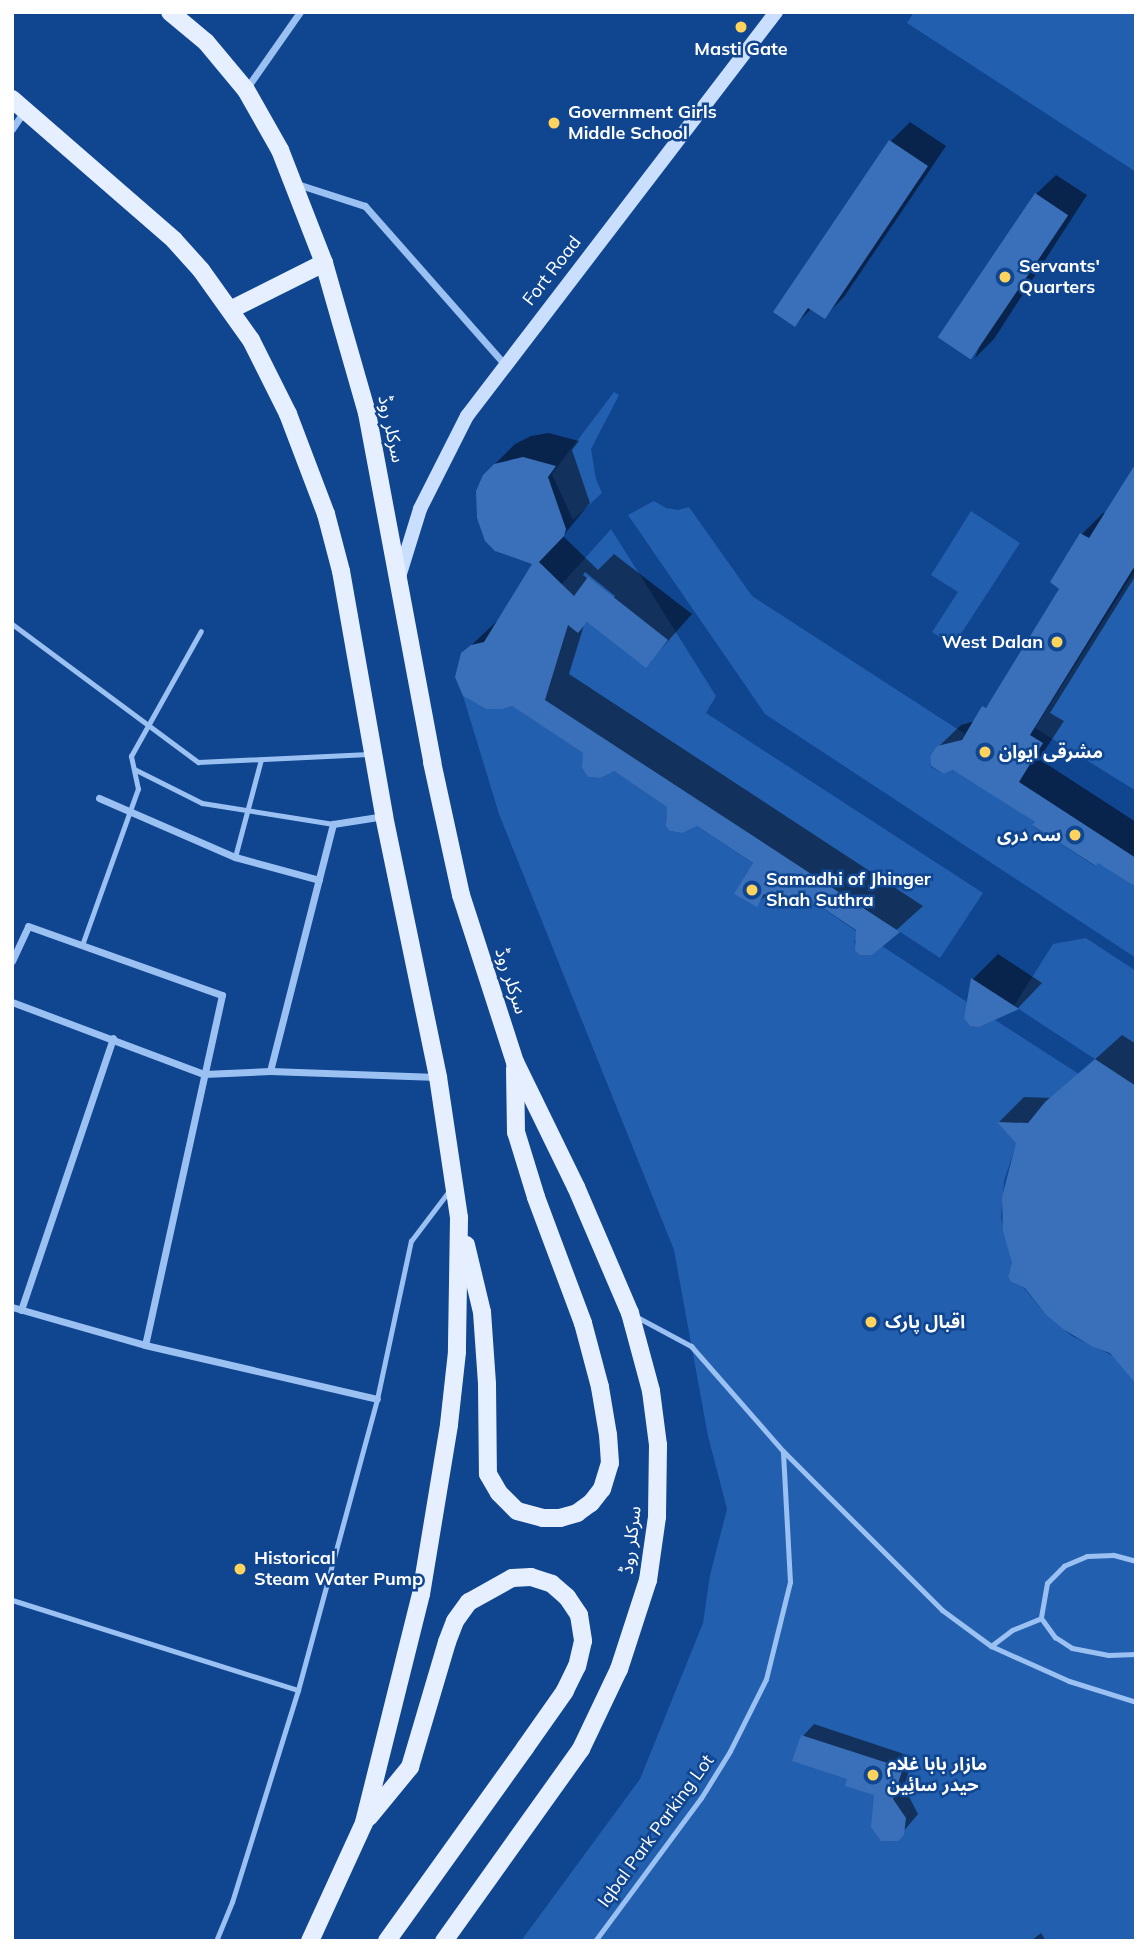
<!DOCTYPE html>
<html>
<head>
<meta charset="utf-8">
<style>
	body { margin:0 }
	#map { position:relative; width:1148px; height:1953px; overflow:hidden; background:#104590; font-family:Mulish,"Noto Sans Arabic",sans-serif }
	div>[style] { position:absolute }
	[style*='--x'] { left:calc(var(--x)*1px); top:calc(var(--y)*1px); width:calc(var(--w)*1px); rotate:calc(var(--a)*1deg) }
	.green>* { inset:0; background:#225faf }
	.shadow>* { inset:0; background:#0007 }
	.building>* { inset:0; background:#3970b9; transform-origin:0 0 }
	.lane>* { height:5px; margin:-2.5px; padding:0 2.5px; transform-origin:2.5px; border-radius:2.5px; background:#9bc1f3 }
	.street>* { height:7px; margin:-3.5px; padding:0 3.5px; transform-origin:3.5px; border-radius:3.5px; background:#9bc1f3 }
	.secondary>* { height:14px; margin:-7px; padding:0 7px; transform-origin:7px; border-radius:7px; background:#cadffd }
	.primary>* { height:18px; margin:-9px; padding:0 9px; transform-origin:9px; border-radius:9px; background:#e6efff }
	.dots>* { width:19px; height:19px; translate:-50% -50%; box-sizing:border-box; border:4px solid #104590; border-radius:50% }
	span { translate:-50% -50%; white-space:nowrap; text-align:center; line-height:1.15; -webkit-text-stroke:5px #104590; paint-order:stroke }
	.poi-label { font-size:18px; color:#fff; font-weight:700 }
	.left { translate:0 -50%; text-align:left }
	.right { translate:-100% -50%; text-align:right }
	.street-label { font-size:18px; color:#fff }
	.frame { position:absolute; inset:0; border:14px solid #fff; pointer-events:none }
</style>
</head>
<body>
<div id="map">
	<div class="green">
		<div style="clip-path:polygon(914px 12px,1136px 12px,1136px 172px,907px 23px)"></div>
		<div style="clip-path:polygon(614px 392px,619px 395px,591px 449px,596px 479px,602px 493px,573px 520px,552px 474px)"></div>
		<div style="clip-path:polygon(654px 501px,666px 508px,678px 510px,689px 507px,752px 596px,965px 734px,956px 748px,948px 744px,937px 746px,930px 756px,931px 767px,944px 774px,954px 770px,1035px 822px,1033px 826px,1095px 866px,1099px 862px,1136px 887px,1136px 958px,765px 714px,628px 515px)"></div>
		<div style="clip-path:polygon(971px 511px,1020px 543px,953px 646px,932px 632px,958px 592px,931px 575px)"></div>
		<div style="clip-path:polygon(611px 529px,716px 696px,706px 713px,983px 893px,940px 958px,525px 687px,513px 666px,562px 584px)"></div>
		<div style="clip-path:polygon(1136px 569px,1136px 791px,1035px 728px)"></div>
		<div style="clip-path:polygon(463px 696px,486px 709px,503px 709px,512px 706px,588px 756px,582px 768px,588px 777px,600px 778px,608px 767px,672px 810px,666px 818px,670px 831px,682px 833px,691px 822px,781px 882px,776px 897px,779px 902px,795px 903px,800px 893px,859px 933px,854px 942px,860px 954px,872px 954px,879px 944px,970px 1004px,964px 1016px,970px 1026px,984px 1025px,989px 1016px,1082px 1076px,1045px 1102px,1026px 1125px,1016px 1122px,1012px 1126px,1017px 1142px,1004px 1181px,1001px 1218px,1012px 1263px,1008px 1275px,1011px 1282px,1024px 1288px,1046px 1315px,1072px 1336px,1136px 1367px,1136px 1941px,521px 1941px,640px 1779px,703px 1623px,710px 1575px,727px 1509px,708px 1436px,674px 1250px,499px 814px)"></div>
		<div style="clip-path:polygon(1086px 938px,1136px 971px,1136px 1086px,1014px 1006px,1053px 944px)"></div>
	</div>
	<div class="shadow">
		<div style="clip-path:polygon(910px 122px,946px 146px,844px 297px,824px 317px,812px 308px,795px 325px,891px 141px)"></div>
		<div style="clip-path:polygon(1056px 175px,1087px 195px,994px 339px,975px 358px,1036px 194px)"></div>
		<div style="clip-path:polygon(evenodd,549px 433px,579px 441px,572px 450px,590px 503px,563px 536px,598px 570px,614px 554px,692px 614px,646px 666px,589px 620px,584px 625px,569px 674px,923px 906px,871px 953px,858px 930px,808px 896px,768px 893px,756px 905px,755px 862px,512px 704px,462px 654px,498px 620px,535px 563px,489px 470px,515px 444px,531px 436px,549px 433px,585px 572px,615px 596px,613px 599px,583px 575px,585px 572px)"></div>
		<div style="clip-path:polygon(1136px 466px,1136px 575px,1050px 713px,1064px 721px,1039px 759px,1136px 822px,1136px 885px,1037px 821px,938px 747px,961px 725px,975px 721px,997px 694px,1062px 588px,1081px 535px,1103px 513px,1106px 514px)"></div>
		<div style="clip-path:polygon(998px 954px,1042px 983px,1018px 1008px,979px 1026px,965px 1017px,973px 979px)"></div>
		<div style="clip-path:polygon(1122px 1035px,1136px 1044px,1136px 1365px,1111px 1351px,1013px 1263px,1018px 1142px,999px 1122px,1024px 1097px,1052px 1098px)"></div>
		<div style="clip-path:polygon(814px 1724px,913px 1757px,904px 1787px,918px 1814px,897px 1839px,876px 1794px,849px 1778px,803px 1736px)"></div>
		<div style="clip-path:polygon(1041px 1933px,1046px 1941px,1031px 1941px)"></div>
	</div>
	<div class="building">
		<div style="clip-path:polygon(889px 140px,928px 166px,825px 319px,808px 308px,795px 327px,773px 312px)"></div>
		<div style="left:1035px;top:193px;width:40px;height:174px;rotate:34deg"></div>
		<div style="clip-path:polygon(523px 457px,556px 466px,548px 477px,566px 529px,564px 536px,539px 562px,574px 596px,588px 577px,668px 640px,646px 668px,587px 622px,578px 633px,568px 625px,545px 700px,900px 932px,872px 955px,860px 955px,855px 950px,856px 930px,808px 898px,790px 905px,764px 894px,757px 907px,734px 894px,753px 863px,697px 826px,682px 833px,670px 831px,666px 826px,667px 807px,614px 771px,600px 778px,588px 777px,582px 768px,583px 753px,512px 706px,503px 709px,486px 709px,463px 696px,455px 677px,461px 653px,471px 645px,484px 642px,532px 564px,495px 551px,485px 541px,477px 518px,476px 491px,483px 475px,494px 464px)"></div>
		<div style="clip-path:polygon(1136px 463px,1136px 564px,1030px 735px,1043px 743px,1019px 782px,1136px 858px,1136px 887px,1098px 863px,1096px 866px,1032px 825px,1035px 822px,953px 770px,944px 774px,931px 766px,930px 756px,937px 746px,962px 740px,982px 706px,986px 708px,1059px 589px,1050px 582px,1080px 533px,1089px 538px)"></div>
		<div style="clip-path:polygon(971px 978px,1019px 1009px,979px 1027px,970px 1026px,964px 1018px)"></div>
		<div style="clip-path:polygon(1095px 1059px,1136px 1086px,1136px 1384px,1110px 1353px,1093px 1347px,1063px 1329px,1046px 1315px,1025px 1288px,1011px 1282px,1008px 1276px,1012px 1263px,1003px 1231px,1002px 1197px,1016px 1143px,997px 1122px,1028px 1123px,1045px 1102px)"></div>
		<div style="clip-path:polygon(801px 1735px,903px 1768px,893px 1799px,906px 1818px,904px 1835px,898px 1841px,881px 1841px,871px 1827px,874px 1795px,845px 1786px,847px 1779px,792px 1761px)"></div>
	</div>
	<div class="lane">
		<div style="--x:12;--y:624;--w:232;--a:36.6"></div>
		<div style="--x:198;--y:762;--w:171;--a:-2.7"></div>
		<div style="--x:134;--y:769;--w:76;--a:26.6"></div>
		<div style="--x:202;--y:803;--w:133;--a:9.1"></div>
		<div style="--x:235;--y:857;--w:101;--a:-75.1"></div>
		<div style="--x:82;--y:945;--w:166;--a:-70.3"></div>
		<div style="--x:138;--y:789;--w:34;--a:-102"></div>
		<div style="--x:131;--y:756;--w:143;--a:-60.8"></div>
		<div style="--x:635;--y:1316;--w:64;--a:28.2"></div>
		<div style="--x:691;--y:1346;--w:140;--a:48.8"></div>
		<div style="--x:783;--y:1451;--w:225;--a:45"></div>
		<div style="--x:942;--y:1610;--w:61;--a:36.3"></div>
		<div style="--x:991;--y:1646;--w:85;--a:24.2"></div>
		<div style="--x:1069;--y:1681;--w:70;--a:17.4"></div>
		<div style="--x:1136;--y:1561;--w:24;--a:-165"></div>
		<div style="--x:1113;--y:1555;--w:26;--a:178"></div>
		<div style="--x:1087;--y:1556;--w:25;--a:157"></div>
		<div style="--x:1064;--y:1566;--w:24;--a:135"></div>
		<div style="--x:1047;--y:1583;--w:36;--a:100"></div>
		<div style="--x:1041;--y:1618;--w:24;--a:54"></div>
		<div style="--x:1055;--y:1637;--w:20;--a:33"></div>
		<div style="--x:1072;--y:1648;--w:37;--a:11"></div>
		<div style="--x:1108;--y:1655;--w:28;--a:-2"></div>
		<div style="--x:12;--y:1600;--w:300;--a:17.5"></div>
		<div style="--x:991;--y:1646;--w:26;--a:-37"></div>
		<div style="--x:1012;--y:1630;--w:31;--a:-22"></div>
		<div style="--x:216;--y:1941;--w:42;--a:-67.7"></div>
		<div style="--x:232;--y:1902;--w:222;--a:-72.7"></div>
		<div style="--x:298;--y:1690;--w:302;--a:-74.8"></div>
		<div style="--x:377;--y:1399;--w:162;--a:-77.9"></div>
		<div style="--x:411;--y:1241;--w:63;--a:-52.8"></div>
		<div style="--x:595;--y:1941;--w:178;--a:-53.5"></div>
		<div style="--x:701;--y:1798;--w:55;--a:-58.3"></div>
		<div style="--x:730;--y:1751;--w:80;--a:-63.4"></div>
		<div style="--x:766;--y:1679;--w:100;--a:-76.1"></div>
		<div style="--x:790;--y:1582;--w:131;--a:-93.1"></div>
	</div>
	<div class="street">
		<div style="--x:246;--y:89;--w:94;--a:-55"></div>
		<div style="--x:12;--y:129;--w:22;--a:-56"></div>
		<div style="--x:297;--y:184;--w:71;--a:17.9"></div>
		<div style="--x:365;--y:206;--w:212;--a:48.6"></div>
		<div style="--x:99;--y:798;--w:148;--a:23.5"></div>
		<div style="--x:235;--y:857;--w:87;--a:15.3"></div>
		<div style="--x:12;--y:961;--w:38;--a:-65"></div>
		<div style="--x:28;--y:926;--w:206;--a:19.6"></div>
		<div style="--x:222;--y:995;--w:358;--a:102.4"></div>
		<div style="--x:12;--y:1002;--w:205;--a:20.6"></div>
		<div style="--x:204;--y:1074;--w:66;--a:-2.6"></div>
		<div style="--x:270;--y:1071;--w:167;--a:2.1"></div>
		<div style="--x:270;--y:1071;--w:255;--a:-75.7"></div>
		<div style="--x:333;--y:824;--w:52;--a:-8.9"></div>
		<div style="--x:12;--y:1307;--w:138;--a:15.9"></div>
		<div style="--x:145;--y:1345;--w:238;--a:13.1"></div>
		<div style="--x:21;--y:1310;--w:287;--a:-71.3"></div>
	</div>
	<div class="secondary">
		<div style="--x:399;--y:577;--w:71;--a:-72.8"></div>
		<div style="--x:420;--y:509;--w:104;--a:-63.2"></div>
		<div style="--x:467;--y:416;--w:509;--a:-52.59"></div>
	</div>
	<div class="primary">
		<div style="--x:170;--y:12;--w:47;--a:39.8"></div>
		<div style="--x:206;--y:42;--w:62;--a:50.2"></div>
		<div style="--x:246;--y:90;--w:69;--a:60.5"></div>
		<div style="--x:280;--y:150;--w:121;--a:68.7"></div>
		<div style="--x:324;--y:263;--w:156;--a:74"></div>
		<div style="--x:367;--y:413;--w:355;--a:79.4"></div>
		<div style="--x:432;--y:762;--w:136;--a:77.7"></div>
		<div style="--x:461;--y:895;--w:176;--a:72.1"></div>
		<div style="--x:515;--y:1062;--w:139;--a:64"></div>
		<div style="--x:576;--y:1187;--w:137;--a:66.8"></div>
		<div style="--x:630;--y:1313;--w:81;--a:74.9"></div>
		<div style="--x:651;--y:1391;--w:54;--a:82.6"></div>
		<div style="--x:658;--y:1445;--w:72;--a:90.8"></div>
		<div style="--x:657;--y:1517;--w:64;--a:98.1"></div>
		<div style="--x:648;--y:1580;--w:94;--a:108"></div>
		<div style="--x:619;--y:1669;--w:89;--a:115.4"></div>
		<div style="--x:581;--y:1749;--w:236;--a:125.5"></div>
		<div style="--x:12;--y:99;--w:215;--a:41"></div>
		<div style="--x:174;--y:240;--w:40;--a:48"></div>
		<div style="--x:201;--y:270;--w:86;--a:54.5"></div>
		<div style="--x:251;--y:340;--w:83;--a:63.4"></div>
		<div style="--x:288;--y:414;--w:107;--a:69.2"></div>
		<div style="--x:326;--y:514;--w:59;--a:75.3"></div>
		<div style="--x:341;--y:571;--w:249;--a:80"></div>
		<div style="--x:384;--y:816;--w:267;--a:78.3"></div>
		<div style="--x:438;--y:1077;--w:143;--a:81.5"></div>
		<div style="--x:459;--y:1218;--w:134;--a:90.9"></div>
		<div style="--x:457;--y:1352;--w:73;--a:96.3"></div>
		<div style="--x:449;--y:1425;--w:171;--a:99.4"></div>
		<div style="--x:421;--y:1594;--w:236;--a:104"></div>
		<div style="--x:364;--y:1823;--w:130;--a:114.6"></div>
		<div style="--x:232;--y:309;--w:103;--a:-26.6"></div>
		<div style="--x:466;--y:1245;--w:69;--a:76.6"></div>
		<div style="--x:482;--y:1312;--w:72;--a:86"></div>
		<div style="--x:487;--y:1384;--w:90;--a:89.4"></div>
		<div style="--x:488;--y:1474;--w:22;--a:60"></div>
		<div style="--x:499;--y:1493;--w:25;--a:45"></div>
		<div style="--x:517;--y:1511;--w:27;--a:15"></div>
		<div style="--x:543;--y:1518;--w:17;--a:0"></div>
		<div style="--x:560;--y:1518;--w:18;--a:-16"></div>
		<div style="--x:577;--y:1513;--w:17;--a:-36"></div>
		<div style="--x:591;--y:1503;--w:18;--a:-52"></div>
		<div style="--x:602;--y:1489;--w:27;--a:-73"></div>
		<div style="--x:610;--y:1463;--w:28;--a:-94"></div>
		<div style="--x:608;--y:1435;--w:49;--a:-99.5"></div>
		<div style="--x:600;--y:1387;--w:66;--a:-104.9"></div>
		<div style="--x:583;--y:1323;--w:134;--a:-110.5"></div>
		<div style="--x:536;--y:1197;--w:68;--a:-107.1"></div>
		<div style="--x:516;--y:1132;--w:63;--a:-90.9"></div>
		<div style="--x:369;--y:1817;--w:65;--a:-50.6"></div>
		<div style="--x:410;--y:1767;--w:130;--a:-73.5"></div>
		<div style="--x:447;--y:1642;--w:22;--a:-69"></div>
		<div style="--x:455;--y:1621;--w:24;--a:-54"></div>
		<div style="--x:469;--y:1602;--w:49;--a:-29.2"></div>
		<div style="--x:512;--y:1578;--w:19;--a:-3"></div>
		<div style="--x:531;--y:1577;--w:22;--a:18"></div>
		<div style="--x:552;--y:1584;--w:20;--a:41"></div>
		<div style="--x:567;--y:1597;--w:22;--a:56"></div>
		<div style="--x:579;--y:1615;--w:26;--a:81"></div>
		<div style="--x:583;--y:1641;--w:26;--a:103"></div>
		<div style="--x:577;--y:1666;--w:28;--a:116"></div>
		<div style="--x:565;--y:1691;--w:70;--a:125.1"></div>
		<div style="--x:525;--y:1748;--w:237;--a:125.6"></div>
	</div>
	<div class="dots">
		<div style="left:741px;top:27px;background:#ffd35c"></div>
		<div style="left:554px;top:123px;background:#ffd35c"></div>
		<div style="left:1005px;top:277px;background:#ffd35c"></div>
		<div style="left:1057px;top:642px;background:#ffd35c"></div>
		<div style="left:985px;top:752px;background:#ffd35c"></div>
		<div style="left:1075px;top:835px;background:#ffd35c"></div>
		<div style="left:752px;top:890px;background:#ffd35c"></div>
		<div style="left:871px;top:1322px;background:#ffd35c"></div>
		<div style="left:240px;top:1569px;background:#ffd35c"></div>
		<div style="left:873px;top:1775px;background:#ffd35c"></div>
	</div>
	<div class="poi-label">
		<span style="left:741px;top:49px">Masti Gate</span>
		<span class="left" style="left:568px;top:123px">Government Girls<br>Middle School</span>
		<span class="left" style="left:1019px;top:277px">Servants'<br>Quarters</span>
		<span class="right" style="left:1043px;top:642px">West Dalan</span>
		<span class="left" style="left:999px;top:752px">مشرقی ایوان</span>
		<span class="right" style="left:1061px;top:835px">سہ دری</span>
		<span class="left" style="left:766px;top:890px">Samadhi of Jhinger<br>Shah Suthra</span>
		<span class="left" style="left:885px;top:1322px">اقبال پارک</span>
		<span class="left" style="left:254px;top:1569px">Historical<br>Steam Water Pump</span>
		<span class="left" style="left:887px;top:1775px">مازار بابا غلام<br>حیدر سائِین</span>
	</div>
	<div class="street-label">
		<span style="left:552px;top:271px;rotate:-52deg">Fort Road</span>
		<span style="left:391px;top:429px;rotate:78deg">سرکلر روڈ</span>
		<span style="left:511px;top:981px;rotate:72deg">سرکلر روڈ</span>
		<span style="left:631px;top:1540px;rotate:-83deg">سرکلر روڈ</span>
		<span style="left:656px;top:1831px;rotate:-54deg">Iqbal Park Parking Lot</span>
	</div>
	<div class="frame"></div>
</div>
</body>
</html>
